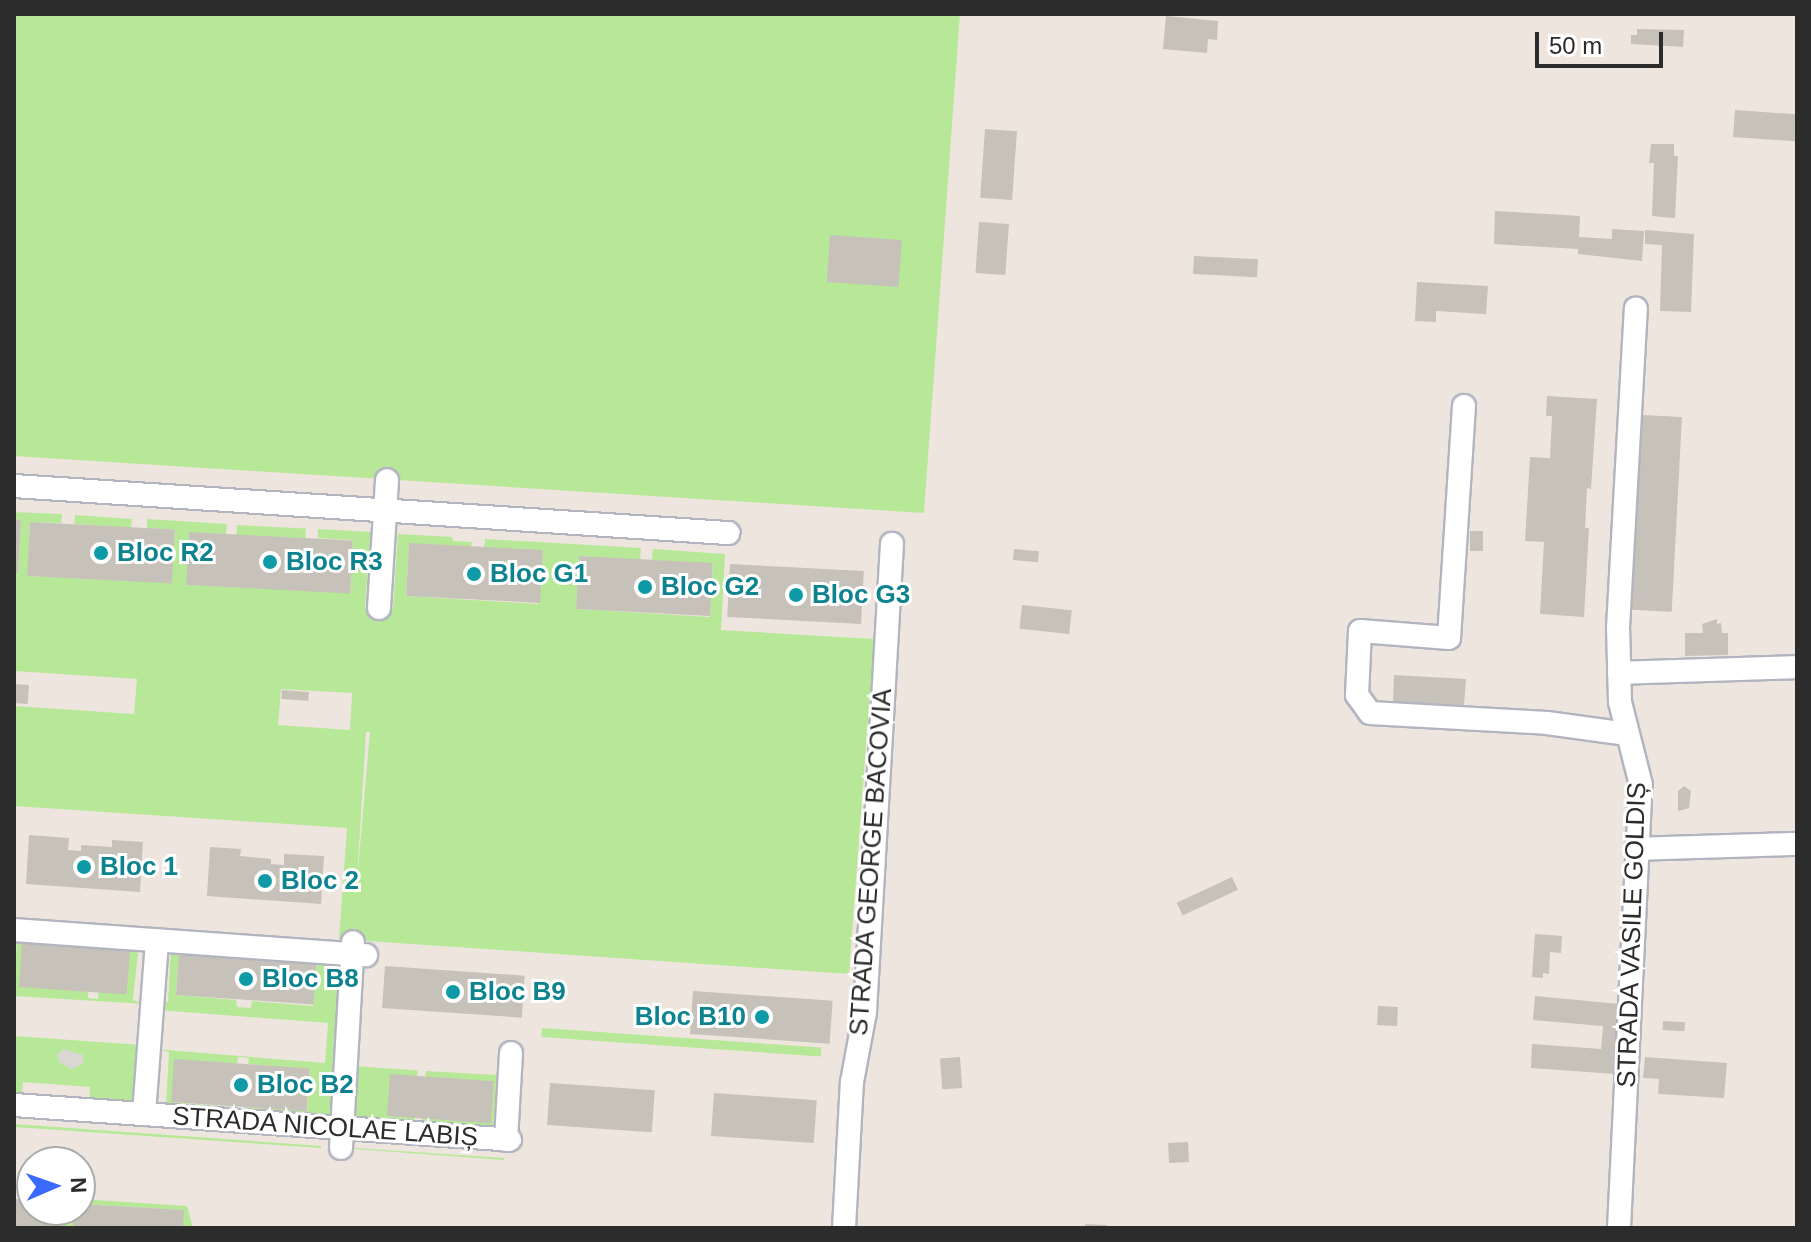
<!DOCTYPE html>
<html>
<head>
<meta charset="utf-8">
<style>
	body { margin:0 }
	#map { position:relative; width:1811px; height:1242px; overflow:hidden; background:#eee6de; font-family:Arial,sans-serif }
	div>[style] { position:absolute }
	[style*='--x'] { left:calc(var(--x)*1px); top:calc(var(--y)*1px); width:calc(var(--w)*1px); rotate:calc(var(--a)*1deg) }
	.green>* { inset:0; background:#b7e897; transform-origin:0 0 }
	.plaza>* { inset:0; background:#dad6d1 }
	.building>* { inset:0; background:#c6c1b9; transform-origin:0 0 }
	.roads { filter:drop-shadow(2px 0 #b2b5c0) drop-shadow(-2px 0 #b2b5c0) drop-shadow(0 2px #b2b5c0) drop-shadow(0 -2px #b2b5c0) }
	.minor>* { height:22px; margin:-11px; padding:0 11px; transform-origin:11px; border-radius:11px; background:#fff }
	.dots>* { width:22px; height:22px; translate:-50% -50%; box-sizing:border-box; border:4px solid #fff; border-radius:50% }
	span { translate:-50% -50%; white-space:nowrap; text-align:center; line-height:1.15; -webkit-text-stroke:6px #fff; paint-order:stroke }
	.culture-label { font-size:26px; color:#0d838f; font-weight:700 }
	.left { translate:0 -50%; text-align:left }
	.right { translate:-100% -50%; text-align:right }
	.street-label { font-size:26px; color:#2c2c2c }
	.frame { position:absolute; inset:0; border:16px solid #2c2c2c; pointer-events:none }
	.north { position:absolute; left:16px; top:1146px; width:80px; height:80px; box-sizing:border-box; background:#fff; border:2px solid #ababab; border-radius:50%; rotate:88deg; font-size:22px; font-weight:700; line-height:32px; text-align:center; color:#2c2c2c }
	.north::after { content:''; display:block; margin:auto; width:28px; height:36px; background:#3a6aff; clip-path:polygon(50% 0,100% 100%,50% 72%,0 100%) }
	.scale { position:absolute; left:1535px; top:32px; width:128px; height:36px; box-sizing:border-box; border:4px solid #2c2c2c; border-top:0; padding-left:10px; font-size:24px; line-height:28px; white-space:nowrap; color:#2c2c2c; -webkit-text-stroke:6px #fff; paint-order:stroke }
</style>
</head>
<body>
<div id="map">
	<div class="green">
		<div style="clip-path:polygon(14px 14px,960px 14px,924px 513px,14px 456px)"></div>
		<div style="clip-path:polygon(evenodd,14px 512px,62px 514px,61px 523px,30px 522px,28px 576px,171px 583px,175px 530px,147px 528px,147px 519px,227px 524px,226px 534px,189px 533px,187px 585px,350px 592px,353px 540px,318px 538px,318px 529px,371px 532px,365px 606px,379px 608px,393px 608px,398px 534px,452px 537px,453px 541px,472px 542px,471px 547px,409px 544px,406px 596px,539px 604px,484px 548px,485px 539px,641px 548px,640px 560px,579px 556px,577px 609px,710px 617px,713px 564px,652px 560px,653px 549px,725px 554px,721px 630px,874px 639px,849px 974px,339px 939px,347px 828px,14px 806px,14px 706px,134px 714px,137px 679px,14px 671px,14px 573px,18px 573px,21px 520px,14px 519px,14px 512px,281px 689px,352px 693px,350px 730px,278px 725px,281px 689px,14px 512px,366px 732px,370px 732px,357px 881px,366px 732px)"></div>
		<div style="left:75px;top:515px;width:57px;height:9px;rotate:4deg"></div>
		<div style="left:237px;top:525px;width:69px;height:10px;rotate:3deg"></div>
		<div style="clip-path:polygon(17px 936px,91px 941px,88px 998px,98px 999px,100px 942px,139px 944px,133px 1000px,145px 1004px,14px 996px)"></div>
		<div style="clip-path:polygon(171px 946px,179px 952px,176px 995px,236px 1000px,237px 1007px,251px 1008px,252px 1001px,313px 1006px,317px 963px,339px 958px,331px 1118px,244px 1112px,244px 1107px,307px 1111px,310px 1069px,248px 1064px,249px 1058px,238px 1057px,237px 1064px,175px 1060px,171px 1102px,235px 1107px,234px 1111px,166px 1106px,169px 1052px,154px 1049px,325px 1063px,328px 1023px,157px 1010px,159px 1002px,168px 1002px)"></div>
		<div style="left:542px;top:1028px;width:280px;height:9px;rotate:4deg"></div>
		<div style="clip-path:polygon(14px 1036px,142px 1045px,137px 1104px,89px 1101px,90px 1087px,23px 1082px,22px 1096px,14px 1095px)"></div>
		<div style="left:354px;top:1066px;width:64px;height:54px;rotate:4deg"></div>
		<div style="clip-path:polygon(426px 1071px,497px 1075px,493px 1130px,422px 1125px,422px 1118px,491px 1122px,425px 1077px)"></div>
		<div style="clip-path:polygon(14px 1124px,321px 1146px,321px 1148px,14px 1127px)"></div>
		<div style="clip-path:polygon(354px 1148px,504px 1158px,504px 1160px,354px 1149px)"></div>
		<div style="clip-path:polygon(80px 1199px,187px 1206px,193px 1228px,183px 1228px,183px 1210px,80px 1204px)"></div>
		<div style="left:52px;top:1210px;width:22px;height:18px"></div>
	</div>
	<div class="plaza">
		<div style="clip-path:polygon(64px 1049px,83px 1055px,83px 1064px,71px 1069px,60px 1063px,57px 1054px)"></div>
	</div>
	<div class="building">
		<div style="clip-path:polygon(1166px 16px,1218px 21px,1217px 40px,1208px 39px,1207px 53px,1163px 49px)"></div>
		<div style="clip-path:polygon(1637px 29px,1684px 30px,1683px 47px,1631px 44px,1631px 35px,1637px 35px)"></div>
		<div style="left:1735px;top:110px;width:62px;height:27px;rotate:4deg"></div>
		<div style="left:985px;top:129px;width:32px;height:69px;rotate:4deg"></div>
		<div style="clip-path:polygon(1651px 144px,1674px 144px,1674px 156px,1678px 156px,1675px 218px,1652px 216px,1654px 163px,1649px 163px)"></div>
		<div style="clip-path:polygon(1495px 211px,1580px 216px,1579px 237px,1612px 239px,1612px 229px,1644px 231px,1642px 261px,1578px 254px,1578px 249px,1494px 244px)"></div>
		<div style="left:979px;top:222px;width:30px;height:51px;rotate:4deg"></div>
		<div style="clip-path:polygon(1645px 230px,1694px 234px,1691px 312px,1660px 311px,1662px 245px,1645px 244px)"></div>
		<div style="left:830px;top:235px;width:72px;height:47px;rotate:4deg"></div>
		<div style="left:1194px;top:256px;width:64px;height:18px;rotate:3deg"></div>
		<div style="clip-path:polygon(1417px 282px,1488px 286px,1486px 314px,1436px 311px,1436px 322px,1415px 321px)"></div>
		<div style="clip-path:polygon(1547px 396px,1597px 399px,1591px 489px,1587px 488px,1585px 528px,1589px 528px,1584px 617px,1540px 614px,1544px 542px,1525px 541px,1530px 457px,1550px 458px,1552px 416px,1546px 416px)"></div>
		<div style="left:1642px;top:415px;width:40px;height:195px;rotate:3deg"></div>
		<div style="clip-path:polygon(14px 519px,21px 520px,18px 573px,14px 573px)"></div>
		<div style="left:30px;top:522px;width:145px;height:54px;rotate:3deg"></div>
		<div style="left:1470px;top:531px;width:13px;height:20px"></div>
		<div style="left:189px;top:532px;width:164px;height:53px;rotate:3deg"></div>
		<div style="left:409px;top:543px;width:134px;height:53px;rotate:3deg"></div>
		<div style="left:1014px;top:549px;width:25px;height:11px;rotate:5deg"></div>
		<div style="left:579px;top:556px;width:134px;height:53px;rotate:3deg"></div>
		<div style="left:730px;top:564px;width:134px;height:53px;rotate:3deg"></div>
		<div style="left:1022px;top:605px;width:50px;height:24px;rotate:6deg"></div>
		<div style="clip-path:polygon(1717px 619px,1717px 624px,1721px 623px,1722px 633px,1728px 633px,1728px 655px,1685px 656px,1685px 633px,1703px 633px,1702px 624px)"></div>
		<div style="clip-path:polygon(1394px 675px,1466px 679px,1464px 705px,1436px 704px,1435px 713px,1419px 713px,1420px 703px,1393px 702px)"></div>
		<div style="left:14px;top:684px;width:15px;height:19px;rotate:4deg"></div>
		<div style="left:282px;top:690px;width:27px;height:9px;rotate:4deg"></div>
		<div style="clip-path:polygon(1684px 786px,1691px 791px,1689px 808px,1678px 811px,1678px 791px)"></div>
		<div style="clip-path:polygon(29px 835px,69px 838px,68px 850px,81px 851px,81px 845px,112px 847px,112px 840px,143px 842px,140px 892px,26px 884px)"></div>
		<div style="clip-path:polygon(210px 847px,241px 849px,240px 856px,271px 859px,271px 864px,284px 865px,284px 854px,324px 856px,321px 904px,207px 896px)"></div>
		<div style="left:1232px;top:877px;width:14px;height:61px;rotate:65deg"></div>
		<div style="clip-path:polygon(1535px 934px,1562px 936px,1561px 953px,1550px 952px,1549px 974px,1543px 973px,1543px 978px,1532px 977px)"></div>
		<div style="left:22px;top:943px;width:108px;height:44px;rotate:4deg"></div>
		<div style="left:179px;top:952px;width:138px;height:43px;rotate:4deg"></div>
		<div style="left:385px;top:966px;width:140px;height:42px;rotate:4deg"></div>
		<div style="left:693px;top:991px;width:140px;height:43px;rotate:4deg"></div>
		<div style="clip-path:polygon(1535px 996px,1619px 1004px,1615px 1074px,1531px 1068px,1532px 1044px,1601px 1049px,1603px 1026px,1533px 1020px)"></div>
		<div style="left:1378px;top:1006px;width:20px;height:19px;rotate:3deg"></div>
		<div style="left:1663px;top:1021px;width:22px;height:9px;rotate:3deg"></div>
		<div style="left:960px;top:1057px;width:31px;height:20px;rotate:86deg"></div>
		<div style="clip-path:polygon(1645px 1057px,1727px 1063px,1724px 1098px,1658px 1094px,1659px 1079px,1643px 1078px)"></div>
		<div style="left:174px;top:1059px;width:136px;height:43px;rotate:4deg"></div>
		<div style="left:390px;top:1074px;width:104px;height:42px;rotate:4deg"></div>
		<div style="left:550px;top:1083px;width:105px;height:42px;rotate:4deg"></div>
		<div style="left:714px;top:1093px;width:103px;height:43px;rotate:4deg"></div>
		<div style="left:1188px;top:1142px;width:20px;height:20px;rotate:87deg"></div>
		<div style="clip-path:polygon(14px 1199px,32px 1200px,32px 1210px,52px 1210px,51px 1228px,14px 1228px)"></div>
		<div style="clip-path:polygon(80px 1204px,184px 1210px,183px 1228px,73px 1228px,74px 1210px,80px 1210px)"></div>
		<div style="clip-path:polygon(1085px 1224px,1107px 1225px,1106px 1228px,1085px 1228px)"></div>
	</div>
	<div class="roads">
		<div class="minor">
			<div style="--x:1464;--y:406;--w:232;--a:93.7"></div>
			<div style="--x:1449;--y:638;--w:89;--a:-175.5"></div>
			<div style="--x:1360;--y:631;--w:64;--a:92.7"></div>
			<div style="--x:1357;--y:695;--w:22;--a:54"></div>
			<div style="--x:1370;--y:713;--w:177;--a:3.2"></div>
			<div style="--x:1547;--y:723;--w:81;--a:7.8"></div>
			<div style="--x:14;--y:486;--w:716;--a:3.77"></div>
			<div style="--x:379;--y:608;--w:128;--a:-86.4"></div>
			<div style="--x:1619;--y:673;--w:178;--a:-1.9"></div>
			<div style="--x:1636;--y:849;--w:161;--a:-1.8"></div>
			<div style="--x:14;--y:930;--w:353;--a:4.1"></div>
			<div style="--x:14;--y:1105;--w:497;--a:4"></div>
			<div style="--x:144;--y:1114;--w:174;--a:-85.7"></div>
			<div style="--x:506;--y:1140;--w:87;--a:-86.7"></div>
			<div style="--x:341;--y:1148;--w:206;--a:-86.7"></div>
			<div style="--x:844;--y:1228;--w:146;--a:-86.9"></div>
			<div style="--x:852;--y:1082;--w:71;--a:-79.5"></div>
			<div style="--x:865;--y:1012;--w:469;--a:-86.7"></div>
			<div style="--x:1619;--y:1228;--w:444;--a:-87.2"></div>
			<div style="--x:1641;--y:785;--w:86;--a:-104.2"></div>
			<div style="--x:1620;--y:702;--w:74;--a:-91.5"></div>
			<div style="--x:1618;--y:628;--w:320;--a:-86.8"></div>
		</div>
	</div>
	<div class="dots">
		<div style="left:101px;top:553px;background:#0f9aa8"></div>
		<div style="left:270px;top:562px;background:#0f9aa8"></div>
		<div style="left:474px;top:574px;background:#0f9aa8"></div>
		<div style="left:645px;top:587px;background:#0f9aa8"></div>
		<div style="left:796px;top:595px;background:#0f9aa8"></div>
		<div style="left:84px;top:867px;background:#0f9aa8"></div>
		<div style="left:265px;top:881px;background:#0f9aa8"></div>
		<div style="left:246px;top:979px;background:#0f9aa8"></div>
		<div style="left:453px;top:992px;background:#0f9aa8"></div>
		<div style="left:762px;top:1017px;background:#0f9aa8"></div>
		<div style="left:241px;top:1085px;background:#0f9aa8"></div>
	</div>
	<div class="culture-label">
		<span class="left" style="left:117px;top:553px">Bloc R2</span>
		<span class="left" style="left:286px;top:562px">Bloc R3</span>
		<span class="left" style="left:490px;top:574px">Bloc G1</span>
		<span class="left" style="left:661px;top:587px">Bloc G2</span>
		<span class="left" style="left:812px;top:595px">Bloc G3</span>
		<span class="left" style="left:100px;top:867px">Bloc 1</span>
		<span class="left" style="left:281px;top:881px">Bloc 2</span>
		<span class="left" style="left:262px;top:979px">Bloc B8</span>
		<span class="left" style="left:469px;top:992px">Bloc B9</span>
		<span class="right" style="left:746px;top:1017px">Bloc B10</span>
		<span class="left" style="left:257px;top:1085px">Bloc B2</span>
	</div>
	<div class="street-label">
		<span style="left:871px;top:862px;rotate:-86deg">STRADA GEORGE BACOVIA</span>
		<span style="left:1632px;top:935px;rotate:-88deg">STRADA VASILE GOLDIȘ</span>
		<span style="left:325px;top:1127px;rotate:4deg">STRADA NICOLAE LABIȘ</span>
	</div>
	<div class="frame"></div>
	<div class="north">N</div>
	<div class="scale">50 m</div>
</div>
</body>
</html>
